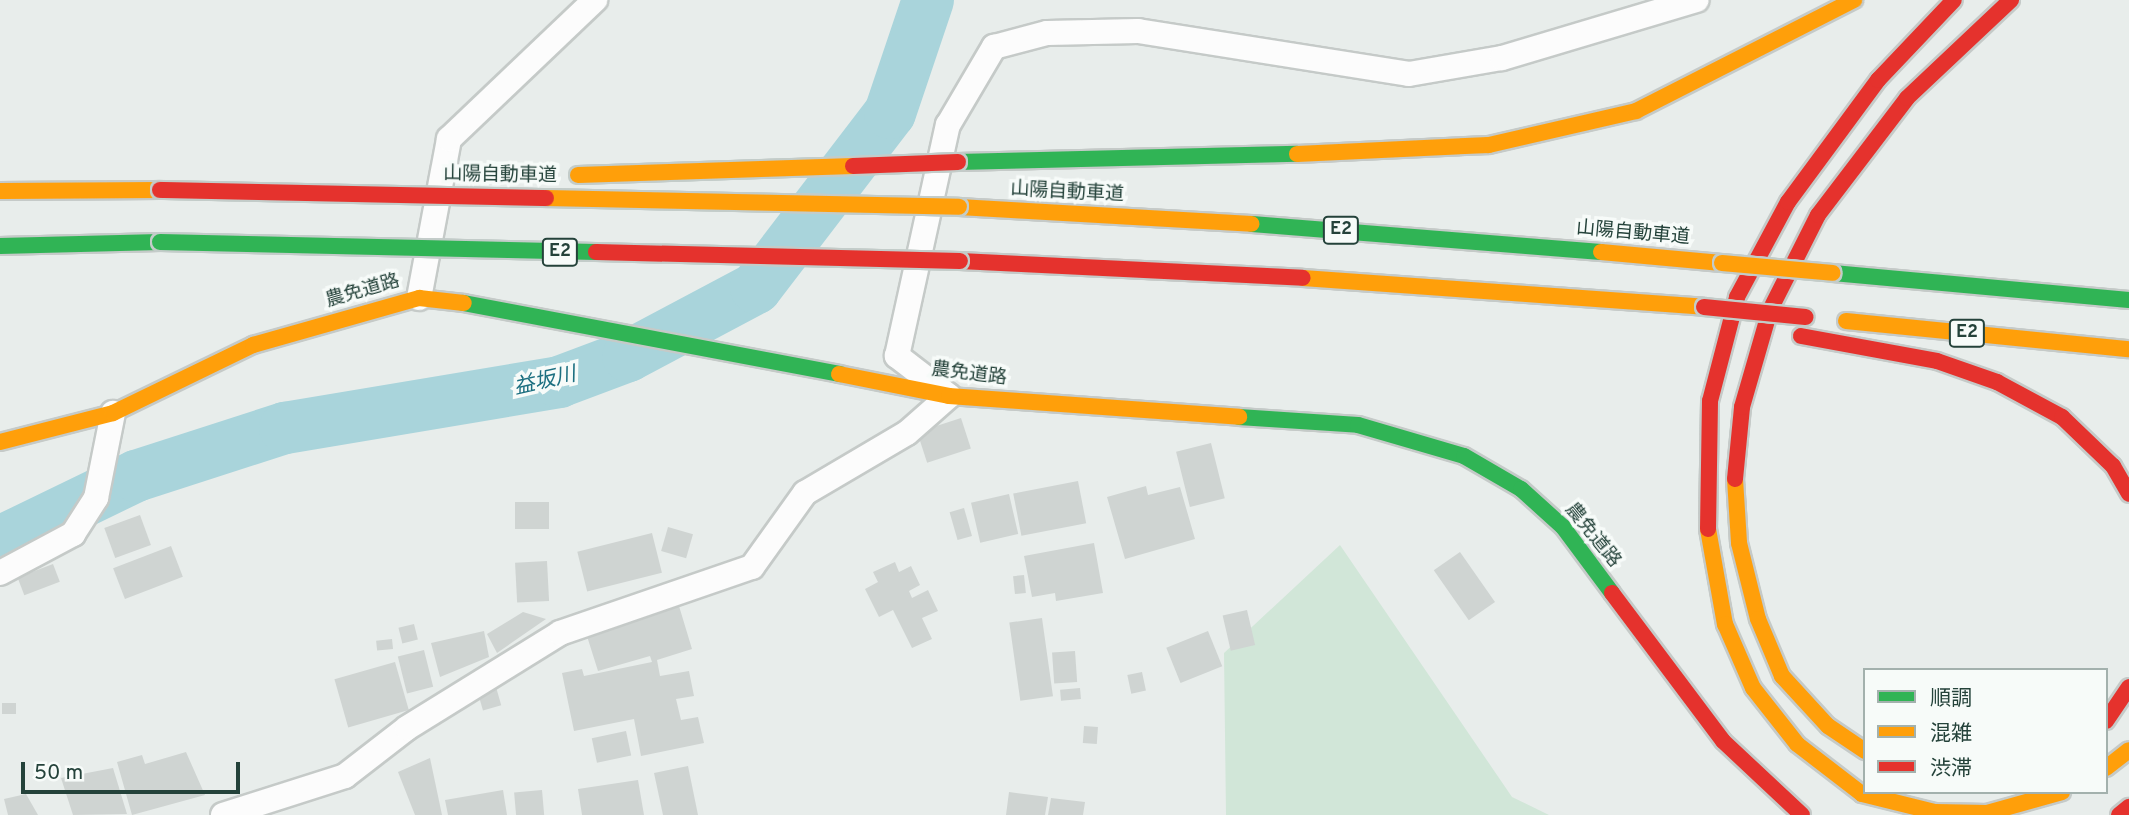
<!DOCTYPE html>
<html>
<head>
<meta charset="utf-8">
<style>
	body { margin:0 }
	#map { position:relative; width:2129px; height:815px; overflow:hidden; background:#e8edeb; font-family:Overpass,"Noto Sans JP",sans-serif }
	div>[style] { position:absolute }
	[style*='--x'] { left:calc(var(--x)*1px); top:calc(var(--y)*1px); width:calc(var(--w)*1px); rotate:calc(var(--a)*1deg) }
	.green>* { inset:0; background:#d1e6d8 }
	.river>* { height:52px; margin:-26px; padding:0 26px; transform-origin:26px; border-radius:26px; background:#a9d4db }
	.building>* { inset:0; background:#cfd4d2; transform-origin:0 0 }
	.roads { filter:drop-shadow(2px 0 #c5cac8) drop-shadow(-2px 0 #c5cac8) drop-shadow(0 2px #c5cac8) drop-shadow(0 -2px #c5cac8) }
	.street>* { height:24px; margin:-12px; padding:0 12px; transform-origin:12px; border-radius:12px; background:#fcfcfc }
	.fast>* { height:16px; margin:-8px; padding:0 8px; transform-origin:8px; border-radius:8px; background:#30b455 }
	.slow>* { height:16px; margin:-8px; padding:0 8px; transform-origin:8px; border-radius:8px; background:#ff9f0a }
	.jam>* { height:16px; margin:-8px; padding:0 8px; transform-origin:8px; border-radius:8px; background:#e5322d }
	.bridges { filter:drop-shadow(2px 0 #c3ccc9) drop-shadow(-2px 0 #c3ccc9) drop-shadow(0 2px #c3ccc9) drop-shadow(0 -2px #c3ccc9) }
	.fast-bridge>* { height:16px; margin:-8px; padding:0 8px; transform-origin:8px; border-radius:8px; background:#30b455 }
	.slow-bridge>* { height:16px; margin:-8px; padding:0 8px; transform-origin:8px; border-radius:8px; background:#ff9f0a }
	.jam-bridge>* { height:16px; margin:-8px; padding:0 8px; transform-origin:8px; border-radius:8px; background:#e5322d }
	span { translate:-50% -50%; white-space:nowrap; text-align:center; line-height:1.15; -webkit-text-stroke:7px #f7fbf9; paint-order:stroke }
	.shield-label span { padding:2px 5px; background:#f7fbf9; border:2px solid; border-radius:5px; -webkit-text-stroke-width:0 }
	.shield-label { font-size:18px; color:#24423a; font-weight:700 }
	.street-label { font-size:19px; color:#24423a }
	.water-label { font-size:21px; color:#1c6f80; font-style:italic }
	.legend { position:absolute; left:1863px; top:668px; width:245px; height:126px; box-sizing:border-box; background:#f7fbf9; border:2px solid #a3b1ad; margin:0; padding:9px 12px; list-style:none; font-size:21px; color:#24423a }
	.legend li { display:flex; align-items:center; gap:14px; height:35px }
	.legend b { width:35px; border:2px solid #a3b1ad }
	.scale { position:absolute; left:21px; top:762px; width:219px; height:32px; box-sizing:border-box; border:4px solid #24423a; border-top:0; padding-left:9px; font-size:21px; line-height:24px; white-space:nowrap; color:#24423a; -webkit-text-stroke:5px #f7fbf9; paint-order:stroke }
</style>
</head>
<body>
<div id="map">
	<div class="green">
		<div style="clip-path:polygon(1340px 545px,1512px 797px,1549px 815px,1226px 815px,1224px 653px)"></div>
	</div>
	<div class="river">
		<div style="--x:0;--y:542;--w:151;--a:-25.9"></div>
		<div style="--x:136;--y:476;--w:157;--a:-17.9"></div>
		<div style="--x:285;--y:428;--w:278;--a:-9.5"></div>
		<div style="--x:559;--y:382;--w:74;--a:-20.6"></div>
		<div style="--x:628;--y:356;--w:145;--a:-28"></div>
		<div style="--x:756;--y:288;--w:220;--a:-52.6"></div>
		<div style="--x:890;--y:113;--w:119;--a:-71.4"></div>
	</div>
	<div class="building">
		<div style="left:961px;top:418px;width:32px;height:46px;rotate:72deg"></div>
		<div style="left:1211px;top:443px;width:57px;height:36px;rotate:76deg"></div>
		<div style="left:1078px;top:481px;width:43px;height:66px;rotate:79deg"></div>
		<div style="clip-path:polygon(1146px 486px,1148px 495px,1180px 487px,1195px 539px,1125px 559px,1107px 497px)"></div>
		<div style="left:1009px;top:494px;width:41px;height:39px;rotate:77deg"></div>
		<div style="left:515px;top:502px;width:34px;height:27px"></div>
		<div style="left:964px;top:508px;width:29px;height:15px;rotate:74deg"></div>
		<div style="left:140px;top:515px;width:32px;height:38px;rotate:70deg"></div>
		<div style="left:668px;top:527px;width:26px;height:25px;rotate:16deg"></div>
		<div style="left:652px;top:533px;width:41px;height:77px;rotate:76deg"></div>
		<div style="clip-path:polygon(1094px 543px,1103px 593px,1056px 601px,1055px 593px,1032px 597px,1024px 556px)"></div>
		<div style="left:171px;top:546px;width:33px;height:62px;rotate:69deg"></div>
		<div style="left:1460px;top:552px;width:61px;height:32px;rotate:55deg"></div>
		<div style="left:547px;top:561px;width:40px;height:32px;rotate:87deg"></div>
		<div style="clip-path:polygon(895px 562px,899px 572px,911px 566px,920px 585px,909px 591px,912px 598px,928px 590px,938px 611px,922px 618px,932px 639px,912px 648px,893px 610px,879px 617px,865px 589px,878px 582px,873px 572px)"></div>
		<div style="left:53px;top:564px;width:19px;height:38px;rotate:69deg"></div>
		<div style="left:1024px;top:575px;width:18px;height:11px;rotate:84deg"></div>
		<div style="clip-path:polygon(679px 606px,692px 649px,657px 660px,660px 676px,689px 671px,694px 696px,676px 699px,681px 720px,698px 717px,704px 743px,641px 756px,634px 719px,574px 731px,562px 673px,582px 669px,584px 676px,652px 662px,650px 656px,598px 671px,586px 633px)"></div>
		<div style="left:1247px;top:610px;width:36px;height:25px;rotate:77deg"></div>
		<div style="clip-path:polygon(523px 612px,546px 619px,497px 653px,487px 634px)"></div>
		<div style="left:1042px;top:618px;width:79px;height:33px;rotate:82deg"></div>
		<div style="left:414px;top:624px;width:16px;height:16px;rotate:76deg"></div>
		<div style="clip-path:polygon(484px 631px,489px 657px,440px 677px,431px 643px)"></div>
		<div style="left:1208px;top:631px;width:38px;height:45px;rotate:68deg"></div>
		<div style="left:392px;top:639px;width:10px;height:16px;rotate:84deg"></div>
		<div style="left:424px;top:650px;width:38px;height:27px;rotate:76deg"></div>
		<div style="left:1075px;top:651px;width:31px;height:23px;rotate:86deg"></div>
		<div style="left:395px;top:662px;width:50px;height:63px;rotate:74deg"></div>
		<div style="left:1142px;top:672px;width:19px;height:15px;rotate:78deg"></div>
		<div style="left:496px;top:687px;width:19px;height:19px;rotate:74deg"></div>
		<div style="left:1080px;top:688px;width:11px;height:20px;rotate:85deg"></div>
		<div style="left:2px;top:703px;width:14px;height:11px"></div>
		<div style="left:1084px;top:726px;width:14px;height:17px;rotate:4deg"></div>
		<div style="left:626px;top:731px;width:25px;height:35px;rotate:78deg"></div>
		<div style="clip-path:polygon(186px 752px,205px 795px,132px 815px,117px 762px,142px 755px,145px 764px)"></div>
		<div style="clip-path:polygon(430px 758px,442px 815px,415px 815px,398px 772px)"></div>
		<div style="clip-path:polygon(688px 766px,698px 815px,663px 815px,654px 773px)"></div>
		<div style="clip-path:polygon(113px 768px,127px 814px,73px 815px,61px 778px)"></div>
		<div style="clip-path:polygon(638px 780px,644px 815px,582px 815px,578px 789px)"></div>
		<div style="clip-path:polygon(503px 790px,507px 815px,448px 815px,445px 800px)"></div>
		<div style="left:542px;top:790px;width:25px;height:28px;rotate:85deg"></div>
		<div style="clip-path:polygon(1009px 792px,1048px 797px,1045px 815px,1006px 815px)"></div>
		<div style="clip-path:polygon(26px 794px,38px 815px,8px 815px,4px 799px)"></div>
		<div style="clip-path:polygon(1051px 798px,1085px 802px,1083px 815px,1048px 815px)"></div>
	</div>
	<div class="roads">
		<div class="street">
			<div style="--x:419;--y:298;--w:162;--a:-79.3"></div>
			<div style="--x:449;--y:139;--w:202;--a:-43.6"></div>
			<div style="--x:0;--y:573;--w:83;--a:-28.1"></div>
			<div style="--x:73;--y:534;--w:43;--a:-57.4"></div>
			<div style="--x:96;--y:498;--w:87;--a:-78.7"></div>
			<div style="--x:223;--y:815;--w:128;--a:-17.7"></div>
			<div style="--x:345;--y:776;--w:78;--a:-37.7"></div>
			<div style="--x:407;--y:728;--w:180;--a:-31.8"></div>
			<div style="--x:560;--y:633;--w:203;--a:-19"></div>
			<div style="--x:752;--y:567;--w:91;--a:-54.4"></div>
			<div style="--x:805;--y:493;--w:118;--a:-30.5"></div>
			<div style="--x:907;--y:433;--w:56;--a:-41.4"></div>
			<div style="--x:949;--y:396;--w:66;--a:-142.4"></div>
			<div style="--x:897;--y:356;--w:237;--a:-77.6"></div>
			<div style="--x:948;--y:125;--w:91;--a:-59.5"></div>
			<div style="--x:994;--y:47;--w:55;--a:-14.8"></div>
			<div style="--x:1047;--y:33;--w:91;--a:-1.3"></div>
			<div style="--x:1138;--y:31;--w:274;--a:9"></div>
			<div style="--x:1409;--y:74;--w:94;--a:-9.8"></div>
			<div style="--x:1502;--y:58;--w:203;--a:-16.6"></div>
		</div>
		<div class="fast">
			<div style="--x:958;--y:162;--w:339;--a:-1.4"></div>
			<div style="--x:1252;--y:224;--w:350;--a:4.6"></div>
			<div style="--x:0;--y:246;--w:160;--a:-1.4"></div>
			<div style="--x:1833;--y:273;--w:297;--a:5.2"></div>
			<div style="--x:464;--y:303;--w:382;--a:10.7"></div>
			<div style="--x:1239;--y:417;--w:119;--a:3.8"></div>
			<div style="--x:1358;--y:425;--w:110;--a:16.3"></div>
			<div style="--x:1464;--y:456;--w:66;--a:30.1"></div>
			<div style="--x:1521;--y:489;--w:57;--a:42.1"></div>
			<div style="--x:1563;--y:527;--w:82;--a:53.4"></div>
		</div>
		<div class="slow">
			<div style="--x:1297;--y:154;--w:192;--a:-2.7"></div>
			<div style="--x:1489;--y:145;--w:151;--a:-13"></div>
			<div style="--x:1636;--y:111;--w:245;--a:-27"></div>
			<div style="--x:0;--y:191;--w:160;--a:-0.4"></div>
			<div style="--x:959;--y:207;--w:293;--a:3.3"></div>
			<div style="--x:1601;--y:252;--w:121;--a:5.2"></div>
			<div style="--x:1303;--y:278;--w:402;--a:4.1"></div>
			<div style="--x:1846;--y:321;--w:284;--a:5.7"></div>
			<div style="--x:839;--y:374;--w:112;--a:11.3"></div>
			<div style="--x:949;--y:396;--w:291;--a:4.1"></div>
			<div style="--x:0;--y:442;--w:117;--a:-14.4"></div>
			<div style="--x:113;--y:413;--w:156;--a:-25.9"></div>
			<div style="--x:253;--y:345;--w:173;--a:-15.8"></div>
			<div style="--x:419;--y:298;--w:45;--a:6.3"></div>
			<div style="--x:1735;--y:479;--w:64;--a:86.4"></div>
			<div style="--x:1739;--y:543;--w:78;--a:76"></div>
			<div style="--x:1758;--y:619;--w:62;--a:67.2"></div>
			<div style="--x:1782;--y:676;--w:68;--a:47.4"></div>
			<div style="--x:1828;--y:726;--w:45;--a:34"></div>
			<div style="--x:1708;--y:529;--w:97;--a:79.9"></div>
			<div style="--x:1725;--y:624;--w:70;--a:66.4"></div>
			<div style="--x:1753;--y:688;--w:71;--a:51.8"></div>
			<div style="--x:1797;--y:744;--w:82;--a:37.6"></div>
			<div style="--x:1862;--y:794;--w:75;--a:13.9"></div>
			<div style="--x:1935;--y:812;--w:52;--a:1.1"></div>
			<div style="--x:1987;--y:813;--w:78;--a:-15.6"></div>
			<div style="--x:2106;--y:768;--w:29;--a:-38"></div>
		</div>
		<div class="jam">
			<div style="--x:960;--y:261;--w:343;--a:2.8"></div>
			<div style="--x:1801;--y:336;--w:138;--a:10.4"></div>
			<div style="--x:1937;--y:361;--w:64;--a:19.3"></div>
			<div style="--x:1997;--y:382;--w:74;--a:28.3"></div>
			<div style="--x:2062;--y:417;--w:71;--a:43.9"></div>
			<div style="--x:2113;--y:466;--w:32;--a:60"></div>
			<div style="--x:1735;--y:479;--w:72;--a:-84.4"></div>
			<div style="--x:1742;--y:407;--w:101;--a:-73.9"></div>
			<div style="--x:1770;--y:310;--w:106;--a:-63.2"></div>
			<div style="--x:1818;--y:215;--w:147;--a:-52.7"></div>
			<div style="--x:1907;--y:98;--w:143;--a:-43.3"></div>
			<div style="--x:1708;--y:529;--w:128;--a:-89.1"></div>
			<div style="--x:1710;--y:401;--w:107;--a:-75.4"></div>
			<div style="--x:1737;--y:297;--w:108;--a:-61.8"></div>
			<div style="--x:1788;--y:202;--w:152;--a:-53.6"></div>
			<div style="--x:1878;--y:80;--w:110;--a:-46.5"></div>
			<div style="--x:1612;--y:593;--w:185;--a:53.1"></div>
			<div style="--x:1723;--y:741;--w:108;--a:43.1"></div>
			<div style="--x:2106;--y:721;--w:41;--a:-55.9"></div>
			<div style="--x:2119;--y:815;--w:13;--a:-39"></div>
		</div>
	</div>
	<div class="bridges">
		<div class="fast-bridge">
			<div style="--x:160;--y:242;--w:436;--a:1.3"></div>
		</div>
		<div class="slow-bridge">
			<div style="--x:578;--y:175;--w:275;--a:-1.9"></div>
			<div style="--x:546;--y:198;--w:413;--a:1.2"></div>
			<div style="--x:1722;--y:263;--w:111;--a:5.1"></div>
		</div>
		<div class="jam-bridge">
			<div style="--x:853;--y:166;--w:105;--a:-2.2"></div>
			<div style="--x:160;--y:190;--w:386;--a:1.2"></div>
			<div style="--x:596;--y:252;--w:364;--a:1.4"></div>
			<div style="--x:1704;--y:307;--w:102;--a:5.6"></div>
		</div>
	</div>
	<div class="shield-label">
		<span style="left:1341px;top:230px">E2</span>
		<span style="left:560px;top:252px">E2</span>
		<span style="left:1967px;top:333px">E2</span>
	</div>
	<div class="street-label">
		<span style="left:500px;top:176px;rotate:1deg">山陽自動車道</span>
		<span style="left:1067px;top:193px;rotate:3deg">山陽自動車道</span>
		<span style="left:1633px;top:234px;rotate:5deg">山陽自動車道</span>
		<span style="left:363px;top:292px;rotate:-16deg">農免道路</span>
		<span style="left:969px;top:375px;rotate:7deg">農免道路</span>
		<span style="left:1592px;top:536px;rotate:51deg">農免道路</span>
	</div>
	<div class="water-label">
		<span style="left:545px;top:382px;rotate:-13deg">益坂川</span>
	</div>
	<ul class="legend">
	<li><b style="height:9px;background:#30b455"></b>順調</li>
	<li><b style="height:9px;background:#ff9f0a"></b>混雑</li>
	<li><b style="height:9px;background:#e5322d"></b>渋滞</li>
	</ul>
	<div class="scale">50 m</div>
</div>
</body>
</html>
